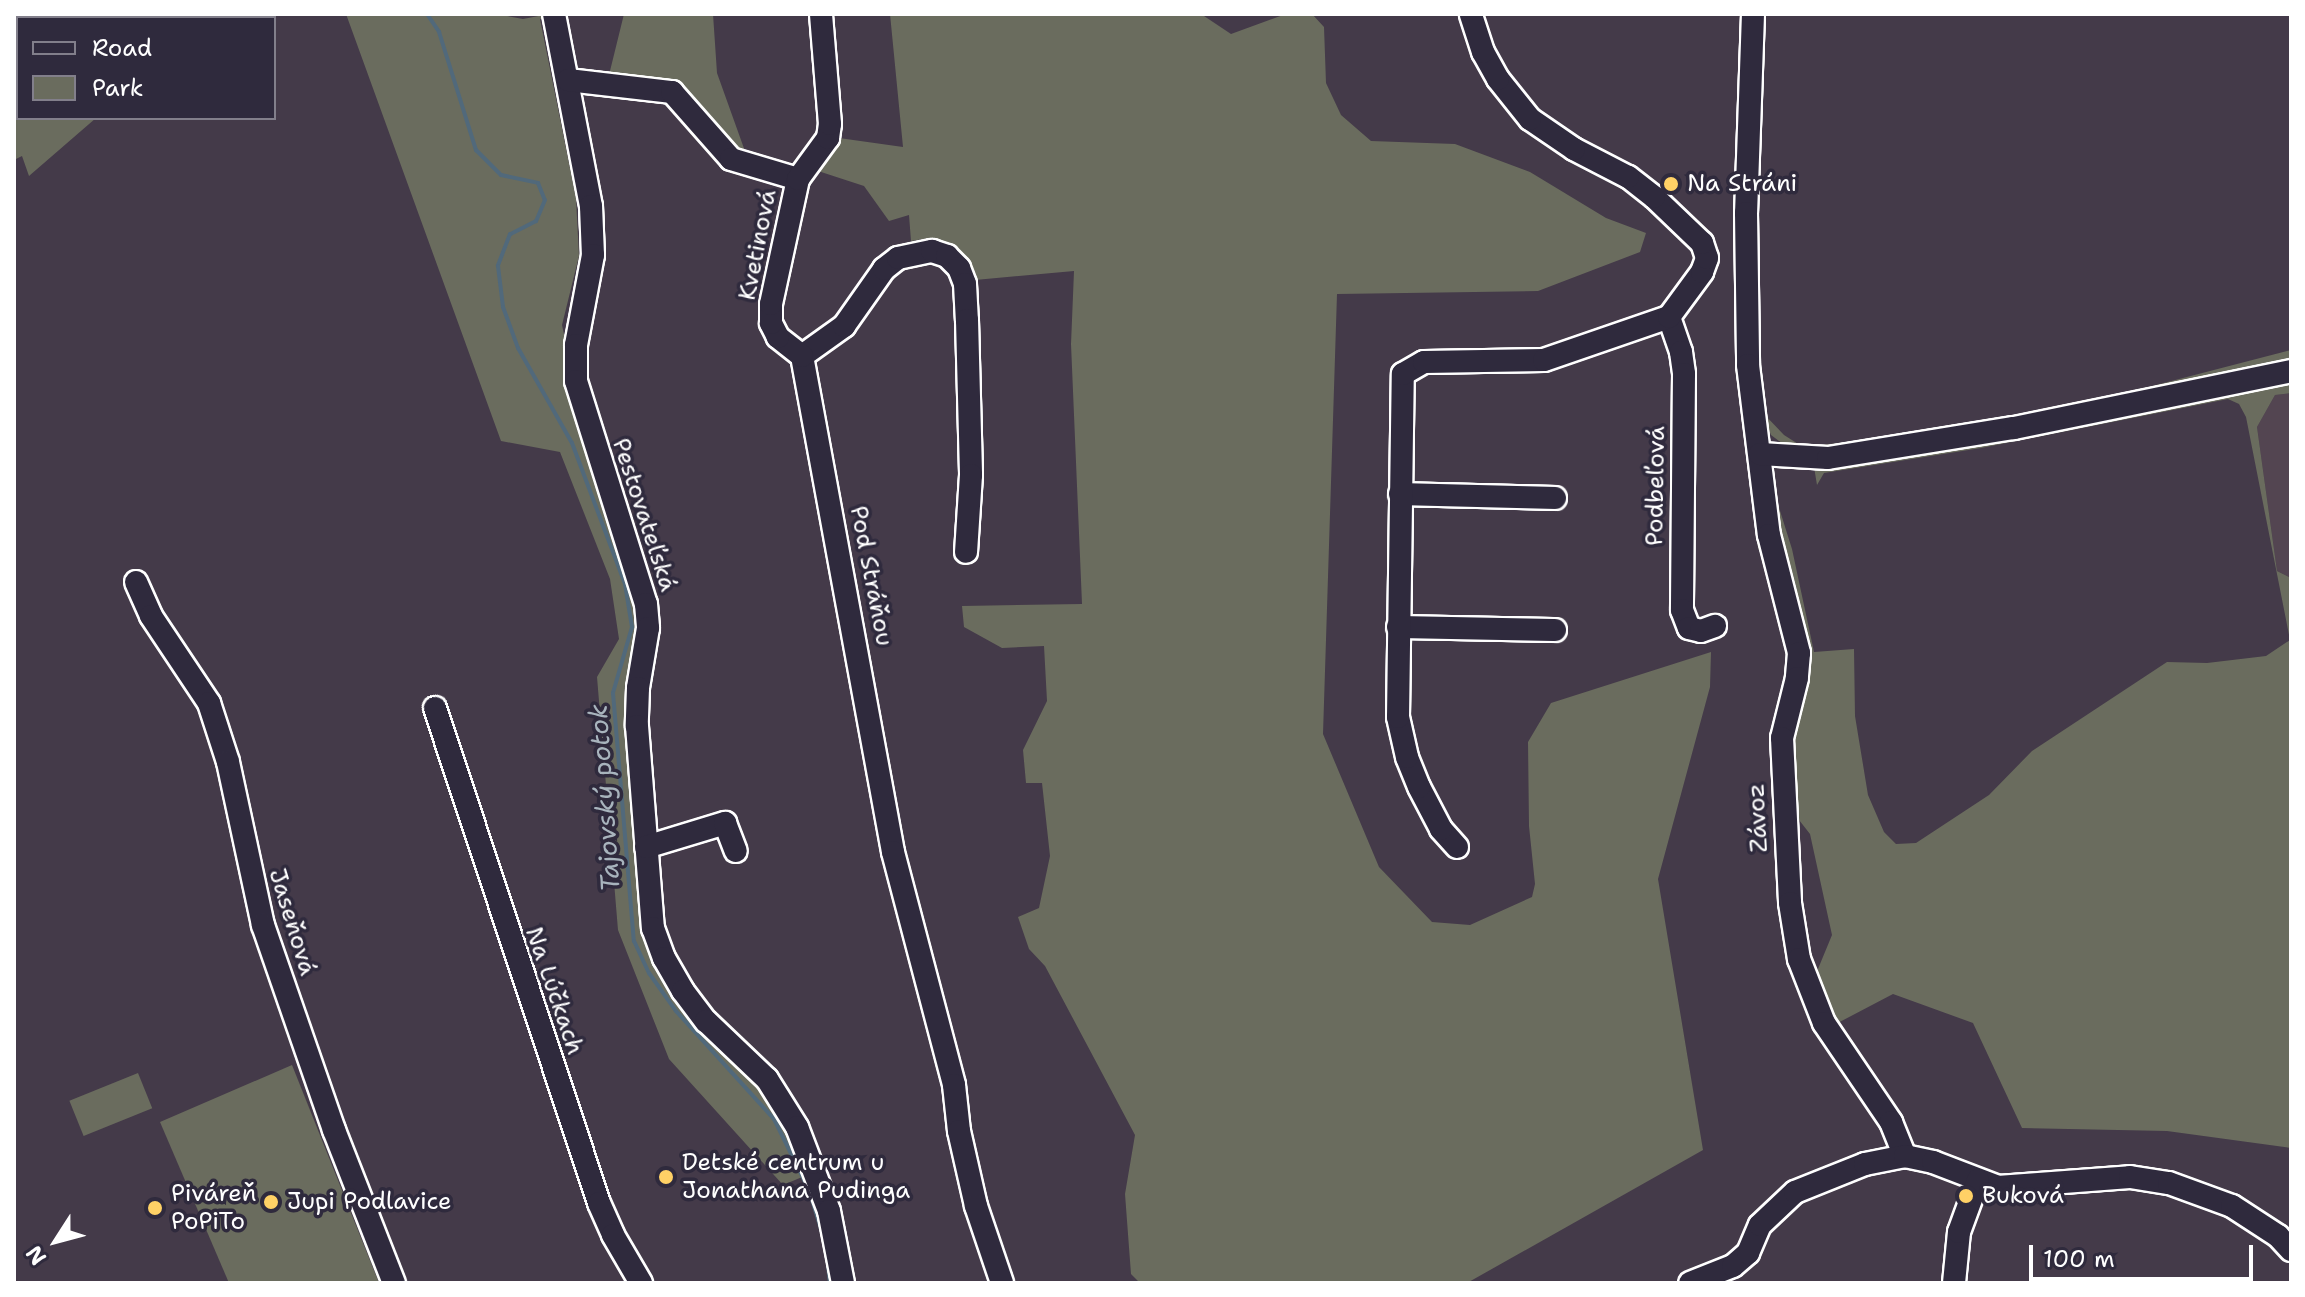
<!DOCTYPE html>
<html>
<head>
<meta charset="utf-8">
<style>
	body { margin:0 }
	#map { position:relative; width:2305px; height:1297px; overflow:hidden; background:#443a49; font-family:"Shantell Sans",sans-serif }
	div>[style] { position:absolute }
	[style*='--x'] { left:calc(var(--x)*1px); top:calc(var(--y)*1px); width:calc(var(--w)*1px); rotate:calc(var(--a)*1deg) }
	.built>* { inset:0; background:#534551 }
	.green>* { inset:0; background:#6a6c5e; transform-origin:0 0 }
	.stream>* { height:4px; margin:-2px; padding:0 2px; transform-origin:2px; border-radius:2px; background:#51697b }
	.roads { filter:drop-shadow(2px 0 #fff) drop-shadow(-2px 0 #fff) drop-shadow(0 2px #fff) drop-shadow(0 -2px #fff) }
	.minor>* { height:22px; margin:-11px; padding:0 11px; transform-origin:11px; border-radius:11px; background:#2f2a3d }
	.dots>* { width:22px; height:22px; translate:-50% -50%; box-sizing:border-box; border:4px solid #2f2a3d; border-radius:50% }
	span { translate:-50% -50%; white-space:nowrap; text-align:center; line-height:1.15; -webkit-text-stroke:7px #2f2a3d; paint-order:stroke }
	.poi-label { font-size:24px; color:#fff }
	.left { translate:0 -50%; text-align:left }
	.street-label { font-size:24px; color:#fff }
	.water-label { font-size:26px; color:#a8b4bd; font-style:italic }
	.frame { position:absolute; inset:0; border:16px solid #fff; pointer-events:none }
	.legend { position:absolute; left:16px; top:16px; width:260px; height:104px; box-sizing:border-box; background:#2f2a3d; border:2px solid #827f8b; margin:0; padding:10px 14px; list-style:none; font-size:24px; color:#fff }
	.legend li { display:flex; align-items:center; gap:16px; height:40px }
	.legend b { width:40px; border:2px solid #827f8b }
	.north { position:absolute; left:16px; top:1201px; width:80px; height:80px; -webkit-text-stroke:6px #2f2a3d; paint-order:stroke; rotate:234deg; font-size:22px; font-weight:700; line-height:32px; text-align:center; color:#fff }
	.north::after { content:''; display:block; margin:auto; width:28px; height:36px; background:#fff; clip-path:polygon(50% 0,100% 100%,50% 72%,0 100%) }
	.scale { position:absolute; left:2029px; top:1245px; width:224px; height:36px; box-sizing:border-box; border:4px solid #fff; border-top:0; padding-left:10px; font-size:24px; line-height:28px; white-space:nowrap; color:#fff; -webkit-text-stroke:6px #2f2a3d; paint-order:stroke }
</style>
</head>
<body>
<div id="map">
	<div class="built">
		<div style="clip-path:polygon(2291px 393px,2291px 578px,2277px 571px,2257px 427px,2275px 395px)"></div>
	</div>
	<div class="green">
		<div style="clip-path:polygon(14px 14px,215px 14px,210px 18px,18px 18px,18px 118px,96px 118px,29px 176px,22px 156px,14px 160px)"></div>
		<div style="clip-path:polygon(346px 14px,496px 14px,523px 19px,549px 14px,549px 17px,540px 19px,576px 198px,579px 256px,562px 325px,583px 423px,576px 426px,636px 588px,639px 633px,625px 684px,624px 719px,643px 927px,696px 1019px,775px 1108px,807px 1175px,783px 1185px,669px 1059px,618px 930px,597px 677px,619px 639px,610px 579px,560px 452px,501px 441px)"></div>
		<div style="clip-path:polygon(624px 14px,713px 14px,717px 73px,746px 154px,730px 146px,687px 94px,609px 75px)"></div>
		<div style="clip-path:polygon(890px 14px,1201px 14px,1231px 34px,1286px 14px,1312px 14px,1324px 27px,1326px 83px,1341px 115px,1371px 141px,1455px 144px,1530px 172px,1606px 218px,1646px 233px,1640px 252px,1538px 291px,1337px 294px,1323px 734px,1379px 867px,1432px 922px,1470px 925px,1532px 897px,1535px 884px,1529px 826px,1528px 742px,1551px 703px,1711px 652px,1710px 687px,1658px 879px,1703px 1150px,1467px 1283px,1140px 1283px,1131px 1274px,1125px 1194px,1135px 1135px,1045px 966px,1029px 949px,1018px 917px,1039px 908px,1050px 856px,1042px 783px,1026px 783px,1023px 750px,1047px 701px,1044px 646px,1002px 648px,964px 627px,962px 606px,1082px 604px,1071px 344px,1074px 271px,975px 280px,969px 262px,950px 243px,930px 238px,911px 241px,909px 215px,889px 221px,864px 186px,818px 171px,834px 151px,839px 138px,903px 147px)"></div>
		<div style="clip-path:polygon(2291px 350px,2291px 393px,2275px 395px,2257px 427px,2277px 571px,2291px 578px,2291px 1148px,2167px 1131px,2022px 1128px,1973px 1023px,1893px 994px,1832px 1026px,1813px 981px,1832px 935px,1810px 834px,1792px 811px,1793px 632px,1758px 548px,1752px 489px,1770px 479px,1792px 549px,1814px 652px,1854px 649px,1855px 716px,1868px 795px,1884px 832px,1896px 844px,1916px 843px,1989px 795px,2032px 751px,2167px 662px,2207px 663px,2266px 656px,2290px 640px,2246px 417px,2239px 404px,2228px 399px,1981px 448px,1824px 473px,1817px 485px,1814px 467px,1771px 435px,1762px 412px,1784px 435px,1803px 447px,1856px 441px,2052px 412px)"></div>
		<div style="clip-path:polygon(292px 1065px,379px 1283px,229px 1283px,160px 1122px)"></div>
		<div style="left:138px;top:1073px;width:38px;height:74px;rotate:68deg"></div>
	</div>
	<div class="stream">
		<div style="--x:427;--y:14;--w:22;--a:56"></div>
		<div style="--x:439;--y:32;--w:124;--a:72.6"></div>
		<div style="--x:476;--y:150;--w:35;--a:45"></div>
		<div style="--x:501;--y:175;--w:38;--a:12"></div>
		<div style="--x:538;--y:183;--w:18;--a:68"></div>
		<div style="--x:545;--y:200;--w:23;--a:113"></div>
		<div style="--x:536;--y:221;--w:29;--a:153"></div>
		<div style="--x:510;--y:234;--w:34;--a:111"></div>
		<div style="--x:498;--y:266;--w:41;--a:83"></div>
		<div style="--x:503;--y:307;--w:44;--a:69.9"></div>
		<div style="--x:518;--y:348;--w:109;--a:60.4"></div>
		<div style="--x:572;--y:443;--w:151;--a:69.4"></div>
		<div style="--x:625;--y:584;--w:44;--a:80.8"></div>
		<div style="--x:632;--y:627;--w:69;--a:106.1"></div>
		<div style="--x:613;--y:693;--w:249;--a:85.2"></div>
		<div style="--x:634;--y:941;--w:35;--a:65"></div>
		<div style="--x:649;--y:973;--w:47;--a:54.6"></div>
		<div style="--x:676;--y:1011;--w:146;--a:47.8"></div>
		<div style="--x:774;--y:1119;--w:79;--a:63.8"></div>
		<div style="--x:809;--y:1190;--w:41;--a:72.9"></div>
		<div style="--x:828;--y:1265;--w:18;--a:84"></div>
	</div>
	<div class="roads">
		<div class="minor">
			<div style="--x:554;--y:14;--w:196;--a:79.1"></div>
			<div style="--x:591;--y:206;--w:49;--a:87.7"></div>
			<div style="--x:593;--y:255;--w:92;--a:100.7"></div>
			<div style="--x:576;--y:345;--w:36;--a:90"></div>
			<div style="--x:576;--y:381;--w:234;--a:72.6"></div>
			<div style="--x:646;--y:604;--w:24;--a:85"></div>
			<div style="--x:648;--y:628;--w:61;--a:99.5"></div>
			<div style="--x:638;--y:688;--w:38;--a:92"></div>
			<div style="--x:637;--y:726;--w:203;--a:85.5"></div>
			<div style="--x:653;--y:928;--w:32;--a:70"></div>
			<div style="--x:664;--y:958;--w:38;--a:60"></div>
			<div style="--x:683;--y:991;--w:38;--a:53"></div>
			<div style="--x:706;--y:1021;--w:84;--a:43.6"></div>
			<div style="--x:767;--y:1079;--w:57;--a:58"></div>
			<div style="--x:797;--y:1127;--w:90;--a:69.1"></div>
			<div style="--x:829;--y:1211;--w:73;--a:79"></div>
			<div style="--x:1753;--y:14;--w:199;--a:92"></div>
			<div style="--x:1746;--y:213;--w:152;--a:89.2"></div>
			<div style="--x:1748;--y:365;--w:171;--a:83"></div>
			<div style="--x:1769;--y:535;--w:122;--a:75.7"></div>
			<div style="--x:1799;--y:653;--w:25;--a:95"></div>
			<div style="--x:1797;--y:678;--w:62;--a:104"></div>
			<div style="--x:1782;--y:738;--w:165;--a:87.2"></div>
			<div style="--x:1790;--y:903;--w:57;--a:80.9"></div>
			<div style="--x:1799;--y:959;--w:69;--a:68.7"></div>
			<div style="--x:1824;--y:1023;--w:120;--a:55.9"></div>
			<div style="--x:1891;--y:1122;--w:37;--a:68"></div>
			<div style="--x:568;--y:80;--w:105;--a:6.6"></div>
			<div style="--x:672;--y:92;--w:89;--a:48.6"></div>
			<div style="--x:731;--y:159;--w:70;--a:16.6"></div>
			<div style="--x:1669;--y:317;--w:37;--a:71"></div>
			<div style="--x:1681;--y:352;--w:22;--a:82"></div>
			<div style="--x:1684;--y:374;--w:236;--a:90.5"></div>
			<div style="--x:1682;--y:610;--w:19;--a:69"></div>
			<div style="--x:1689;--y:628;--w:12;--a:14"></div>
			<div style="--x:1701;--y:631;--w:15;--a:-20"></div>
			<div style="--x:802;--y:356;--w:504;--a:79.6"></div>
			<div style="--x:893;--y:852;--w:241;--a:75.3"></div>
			<div style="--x:954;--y:1085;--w:46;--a:83.8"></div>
			<div style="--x:959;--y:1131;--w:77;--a:77.2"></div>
			<div style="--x:976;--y:1206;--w:81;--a:71.3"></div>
			<div style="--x:802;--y:356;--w:52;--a:-35.5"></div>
			<div style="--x:844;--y:326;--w:70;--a:-54.9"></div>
			<div style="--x:884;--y:269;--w:18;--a:-38"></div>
			<div style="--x:898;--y:258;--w:35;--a:-12"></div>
			<div style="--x:932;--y:251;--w:16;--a:18"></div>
			<div style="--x:947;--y:256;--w:17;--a:45"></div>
			<div style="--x:959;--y:268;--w:17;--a:69"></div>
			<div style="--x:965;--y:284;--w:36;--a:87"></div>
			<div style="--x:967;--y:320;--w:155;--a:88.5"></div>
			<div style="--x:971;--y:475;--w:77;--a:93.7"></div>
			<div style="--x:802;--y:356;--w:31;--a:-142"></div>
			<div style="--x:778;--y:337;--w:16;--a:-117"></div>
			<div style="--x:771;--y:323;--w:19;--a:-90"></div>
			<div style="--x:771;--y:304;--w:128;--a:-77.8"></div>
			<div style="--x:798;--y:179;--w:51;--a:-53.8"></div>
			<div style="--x:828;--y:138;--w:14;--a:-82"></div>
			<div style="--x:830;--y:124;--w:110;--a:-94.7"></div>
			<div style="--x:1760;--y:454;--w:68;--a:3.4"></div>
			<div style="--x:1828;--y:458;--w:188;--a:-9.2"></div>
			<div style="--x:2014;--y:428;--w:283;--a:-11.6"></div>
			<div style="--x:1400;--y:494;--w:155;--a:1.5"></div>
			<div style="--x:136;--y:582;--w:37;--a:66"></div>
			<div style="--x:151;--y:616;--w:105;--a:56.3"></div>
			<div style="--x:209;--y:703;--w:62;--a:72.1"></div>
			<div style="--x:228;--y:762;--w:167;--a:77.9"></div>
			<div style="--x:263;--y:925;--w:217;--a:70.9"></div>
			<div style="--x:334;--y:1130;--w:164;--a:68.6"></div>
			<div style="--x:1398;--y:627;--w:157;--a:1.1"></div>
			<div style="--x:435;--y:708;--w:521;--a:71.67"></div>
			<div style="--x:599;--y:1203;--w:35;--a:66"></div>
			<div style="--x:613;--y:1235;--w:56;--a:59.7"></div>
			<div style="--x:646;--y:847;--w:83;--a:-16.9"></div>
			<div style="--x:725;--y:823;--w:30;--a:69"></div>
			<div style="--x:1457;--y:847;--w:24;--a:-132"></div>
			<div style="--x:1441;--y:829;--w:47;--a:-117.6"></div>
			<div style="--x:1419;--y:787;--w:32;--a:-112"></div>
			<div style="--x:1407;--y:757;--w:41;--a:-102.7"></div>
			<div style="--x:1398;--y:717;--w:343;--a:-89.2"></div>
			<div style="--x:1403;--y:374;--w:24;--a:-30"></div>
			<div style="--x:1424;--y:362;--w:120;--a:-1"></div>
			<div style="--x:1544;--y:360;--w:132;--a:-19"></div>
			<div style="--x:1669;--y:317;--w:56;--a:-53.7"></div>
			<div style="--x:1702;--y:272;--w:15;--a:-70"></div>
			<div style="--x:1707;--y:258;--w:16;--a:-108"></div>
			<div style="--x:1702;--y:243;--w:66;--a:-136.2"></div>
			<div style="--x:1654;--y:197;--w:33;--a:-142"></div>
			<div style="--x:1628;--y:177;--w:61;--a:-152.6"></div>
			<div style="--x:1574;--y:149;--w:53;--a:-145.7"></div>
			<div style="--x:1530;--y:119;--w:51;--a:-128.7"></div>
			<div style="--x:1498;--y:79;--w:31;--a:-119"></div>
			<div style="--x:1483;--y:52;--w:40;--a:-108"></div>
			<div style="--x:1690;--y:1283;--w:46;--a:-21.6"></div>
			<div style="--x:1733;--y:1266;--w:20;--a:-41"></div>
			<div style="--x:1748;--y:1253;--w:30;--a:-67"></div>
			<div style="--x:1760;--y:1225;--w:48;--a:-43.3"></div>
			<div style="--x:1795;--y:1192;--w:75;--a:-21.8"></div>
			<div style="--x:1865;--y:1164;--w:41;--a:-11.3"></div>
			<div style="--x:1905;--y:1156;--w:29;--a:12"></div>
			<div style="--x:1933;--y:1162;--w:70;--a:21"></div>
			<div style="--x:1998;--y:1187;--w:132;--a:-4.3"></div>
			<div style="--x:2130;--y:1177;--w:39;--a:9"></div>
			<div style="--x:2169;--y:1183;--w:67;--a:20.1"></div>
			<div style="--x:2232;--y:1206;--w:55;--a:33.1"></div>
			<div style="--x:2278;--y:1236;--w:19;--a:47"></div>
			<div style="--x:1954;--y:1283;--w:51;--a:-84.4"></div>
			<div style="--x:1959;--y:1232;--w:55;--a:-69.9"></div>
		</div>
	</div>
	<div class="dots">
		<div style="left:1671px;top:184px;background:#ffd166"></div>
		<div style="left:666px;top:1177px;background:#ffd166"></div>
		<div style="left:1966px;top:1196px;background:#ffd166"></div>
		<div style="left:271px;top:1202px;background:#ffd166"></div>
		<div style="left:155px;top:1208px;background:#ffd166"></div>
	</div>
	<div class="poi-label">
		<span class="left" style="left:1687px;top:184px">Na Stráni</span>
		<span class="left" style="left:682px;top:1177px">Detské centrum u<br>Jonathana Pudinga</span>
		<span class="left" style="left:171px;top:1208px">Piváreň<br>PoPiTo</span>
		<span class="left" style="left:1982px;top:1196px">Buková</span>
		<span class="left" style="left:287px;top:1202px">Jupi Podlavice</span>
	</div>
	<div class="street-label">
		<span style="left:758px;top:245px;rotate:-79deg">Kvetinová</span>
		<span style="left:1656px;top:486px;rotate:-89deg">Podbeľová</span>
		<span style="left:644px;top:515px;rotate:72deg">Pestovateľská</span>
		<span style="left:871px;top:576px;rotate:79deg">Pod Stráňou</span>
		<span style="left:1758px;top:818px;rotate:-93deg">Závoz</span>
		<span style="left:292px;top:922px;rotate:73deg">Jaseňová</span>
		<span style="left:554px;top:991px;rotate:71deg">Na Lúčkach</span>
	</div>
	<div class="water-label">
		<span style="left:604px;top:798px;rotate:-94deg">Tajovský potok</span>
	</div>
	<div class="frame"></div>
	<ul class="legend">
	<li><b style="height:10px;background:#2f2a3d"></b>Road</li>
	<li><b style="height:22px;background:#6a6c5e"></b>Park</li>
	</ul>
	<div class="north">N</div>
	<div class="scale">100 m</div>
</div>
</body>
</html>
